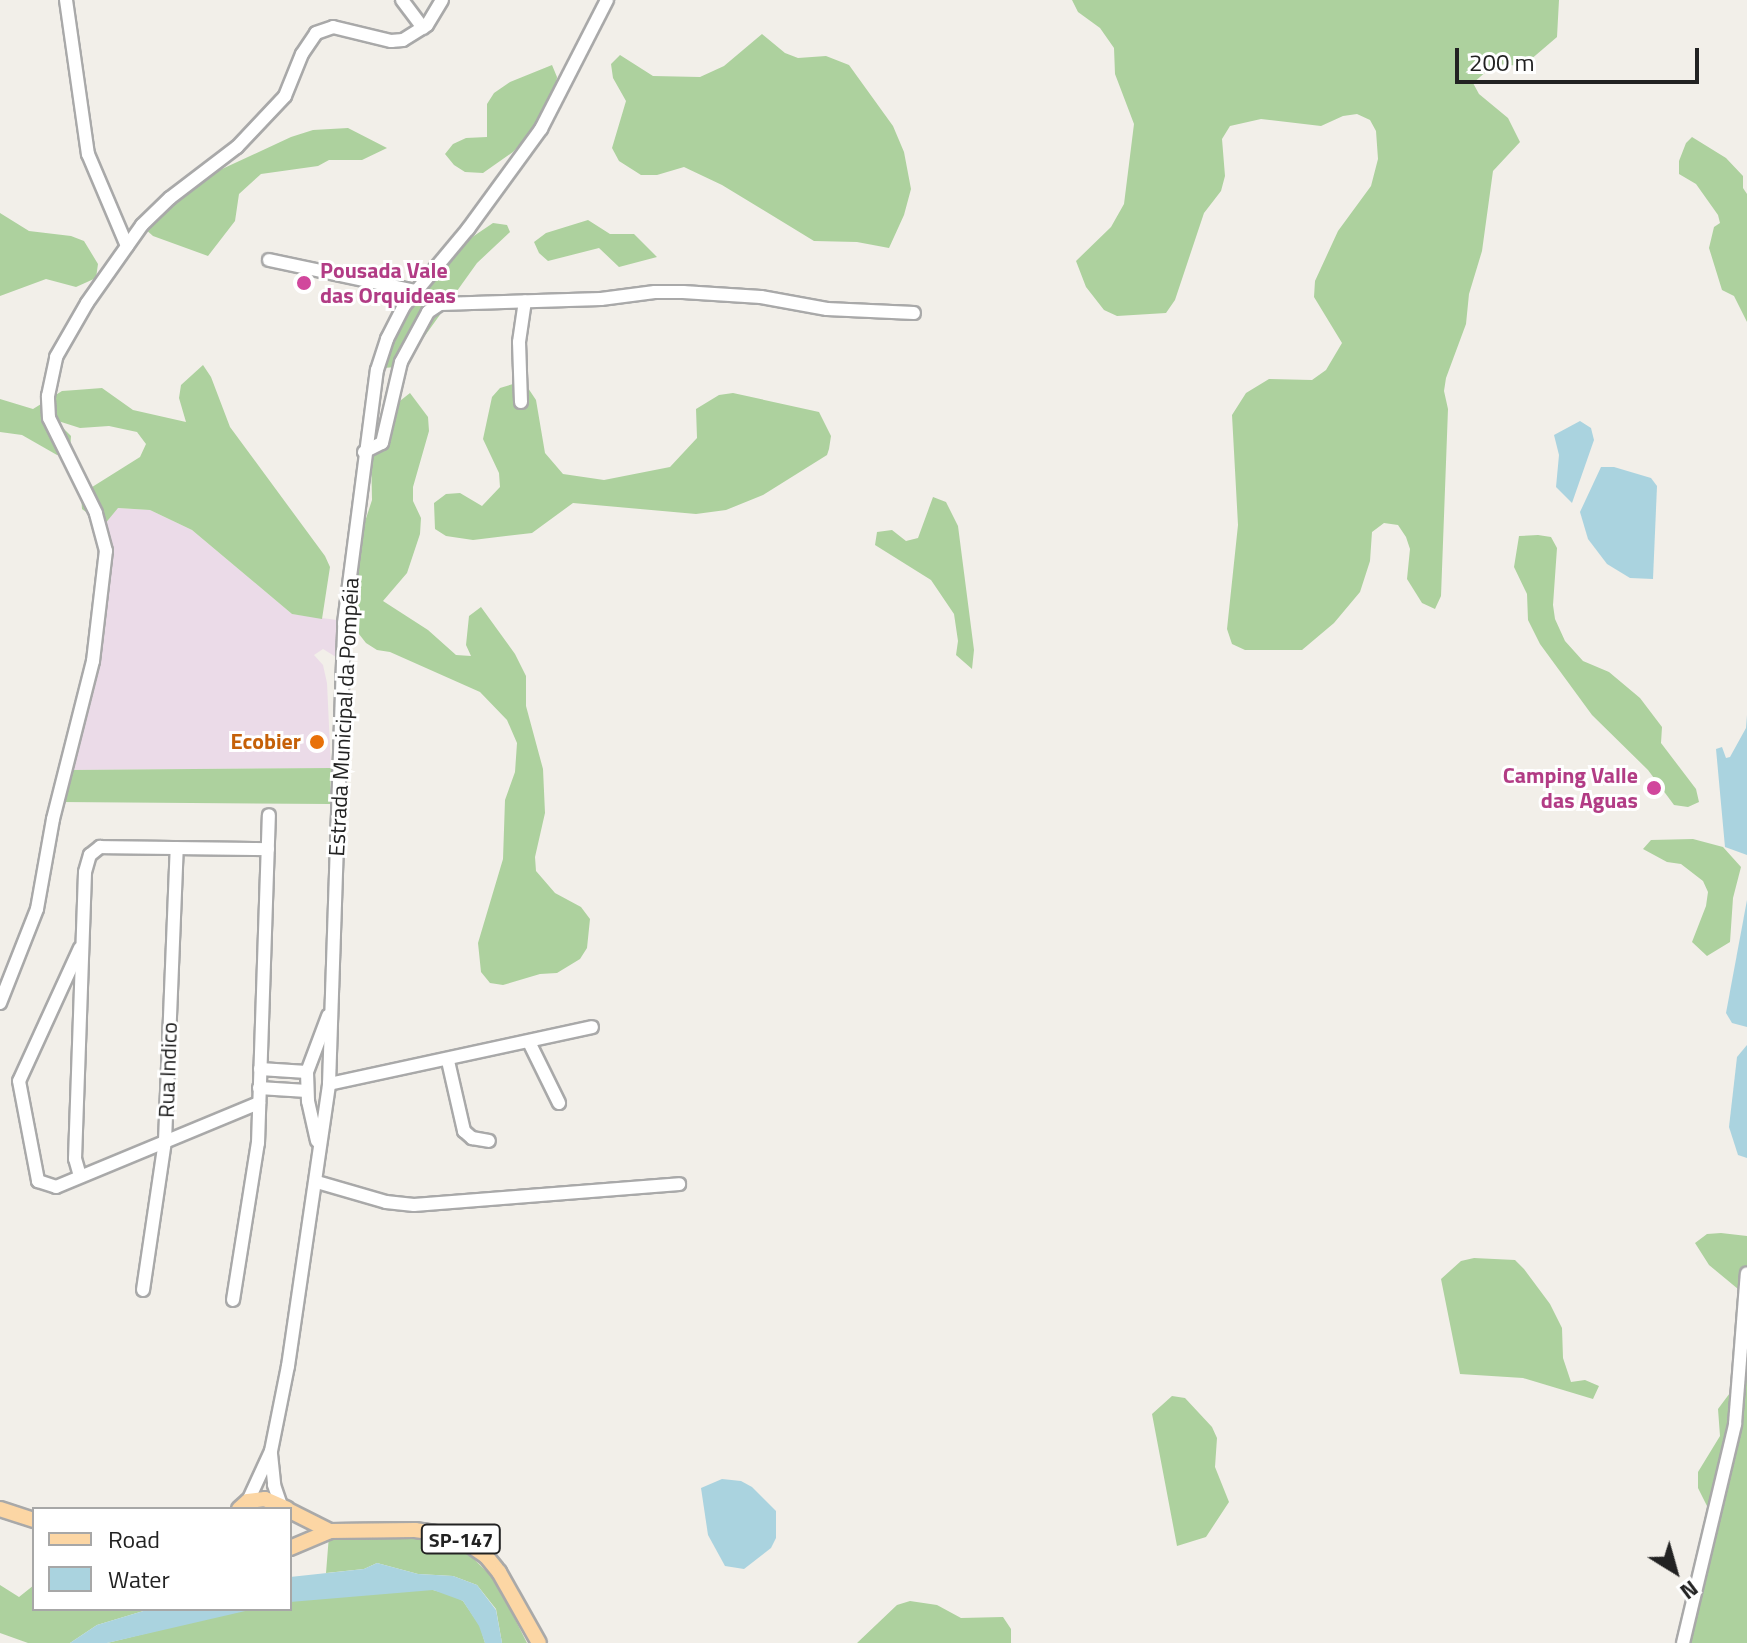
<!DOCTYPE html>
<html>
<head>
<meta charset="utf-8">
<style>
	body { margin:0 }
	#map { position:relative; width:1747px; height:1643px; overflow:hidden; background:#f2efe9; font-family:"Titillium Web",sans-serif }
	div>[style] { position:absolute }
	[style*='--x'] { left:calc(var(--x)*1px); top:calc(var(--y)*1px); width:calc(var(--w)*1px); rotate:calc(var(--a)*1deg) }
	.industrial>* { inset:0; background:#ebdbe8 }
	.forest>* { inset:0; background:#add19e }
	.water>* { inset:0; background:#aad3df }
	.roads { filter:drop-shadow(2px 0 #a9a9a9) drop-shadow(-2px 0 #a9a9a9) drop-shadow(0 2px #a9a9a9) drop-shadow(0 -2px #a9a9a9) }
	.minor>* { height:12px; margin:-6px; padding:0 6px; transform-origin:6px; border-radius:6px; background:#fff }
	.major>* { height:14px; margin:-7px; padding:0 7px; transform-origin:7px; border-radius:7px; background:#fcd6a4 }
	.dots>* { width:22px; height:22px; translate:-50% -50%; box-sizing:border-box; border:4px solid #fff; border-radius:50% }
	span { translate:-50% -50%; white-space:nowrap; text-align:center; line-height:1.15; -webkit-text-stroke:6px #fff; paint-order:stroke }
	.shield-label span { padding:2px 6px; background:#fff; border:2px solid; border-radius:6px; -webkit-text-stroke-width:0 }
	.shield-label { font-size:20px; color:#222; font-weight:700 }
	.hotel-label { font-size:22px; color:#b23c85; font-weight:700 }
	.left { translate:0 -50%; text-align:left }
	.right { translate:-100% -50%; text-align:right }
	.street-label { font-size:22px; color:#222 }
	.food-label { font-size:22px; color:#c56008; font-weight:700 }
	.legend { position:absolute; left:32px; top:1507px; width:260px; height:104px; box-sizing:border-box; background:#fff; border:2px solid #a7a7a7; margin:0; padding:10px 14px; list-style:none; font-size:24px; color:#222 }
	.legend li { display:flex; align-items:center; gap:16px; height:40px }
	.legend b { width:40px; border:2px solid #a7a7a7 }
	.north { position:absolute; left:1635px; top:1531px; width:80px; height:80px; -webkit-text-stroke:6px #fff; paint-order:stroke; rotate:143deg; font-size:22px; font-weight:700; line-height:32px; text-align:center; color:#222 }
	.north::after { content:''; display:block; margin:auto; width:28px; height:36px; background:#222; clip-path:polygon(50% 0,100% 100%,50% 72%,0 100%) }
	.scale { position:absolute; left:1455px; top:48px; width:244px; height:36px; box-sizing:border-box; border:4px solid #222; border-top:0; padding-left:10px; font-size:24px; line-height:28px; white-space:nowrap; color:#222; -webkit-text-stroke:6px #fff; paint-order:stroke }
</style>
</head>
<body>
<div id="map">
	<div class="industrial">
		<div style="clip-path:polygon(117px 508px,150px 510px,192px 530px,292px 614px,337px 620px,336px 657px,323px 649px,314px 655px,323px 665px,327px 683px,331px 768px,70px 770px,110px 550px,104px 525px)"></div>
	</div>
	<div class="forest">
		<div style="clip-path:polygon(1072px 0,1559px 0,1557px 37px,1523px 66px,1495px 64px,1473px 83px,1479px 94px,1508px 118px,1520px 142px,1493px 171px,1482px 251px,1469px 294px,1466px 324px,1446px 378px,1444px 391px,1448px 409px,1441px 596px,1435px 609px,1422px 603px,1407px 579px,1410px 549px,1406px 537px,1398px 525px,1384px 523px,1372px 532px,1370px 561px,1360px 592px,1334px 623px,1302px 650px,1245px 650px,1232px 644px,1227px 629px,1238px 525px,1232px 415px,1246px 393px,1269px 379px,1312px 380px,1326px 370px,1342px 343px,1314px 297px,1315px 281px,1338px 231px,1371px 186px,1378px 159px,1376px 131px,1370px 120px,1357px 114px,1343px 116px,1321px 126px,1261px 119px,1230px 126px,1222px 139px,1225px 176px,1221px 191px,1204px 213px,1175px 300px,1166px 313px,1117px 316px,1104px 310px,1086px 287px,1076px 261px,1111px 227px,1124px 204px,1134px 124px,1115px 74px,1114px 48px,1100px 28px,1078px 12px)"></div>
		<div style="clip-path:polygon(762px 34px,785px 53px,798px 58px,826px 56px,849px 65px,893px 126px,904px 152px,911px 189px,904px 215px,889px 248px,857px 242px,814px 241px,722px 185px,684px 167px,657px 175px,641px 175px,619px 161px,612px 148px,626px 101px,613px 78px,611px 64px,620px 55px,653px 76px,700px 77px,724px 66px)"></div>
		<div style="clip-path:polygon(552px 65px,557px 77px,555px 94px,533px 130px,513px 152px,483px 173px,465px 172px,454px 165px,445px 154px,453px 144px,466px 138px,487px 137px,487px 104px,494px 93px,510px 82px)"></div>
		<div style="clip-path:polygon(348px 128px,387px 148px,362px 160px,329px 160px,318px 166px,261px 174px,239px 194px,235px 221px,208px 256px,153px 236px,144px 228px,181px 188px,291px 137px,313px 130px)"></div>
		<div style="clip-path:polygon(1692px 137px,1726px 158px,1743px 176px,1743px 188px,1747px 194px,1747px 322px,1734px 296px,1722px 290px,1709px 248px,1714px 227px,1720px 223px,1718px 215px,1696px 184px,1679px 174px,1679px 161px,1686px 143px)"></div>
		<div style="clip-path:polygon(0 213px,29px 231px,71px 236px,84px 241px,98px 264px,96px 278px,76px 287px,46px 279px,0 296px)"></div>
		<div style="clip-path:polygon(588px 220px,610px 234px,634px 234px,657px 257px,619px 267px,599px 248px,548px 261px,539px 253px,534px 242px,546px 233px)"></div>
		<div style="clip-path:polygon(493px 223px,507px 225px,510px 232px,477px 263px,409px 358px,397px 367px,383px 368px,391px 342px,414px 303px,465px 242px)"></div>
		<div style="clip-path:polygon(203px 365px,211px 377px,230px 427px,325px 556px,330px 567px,322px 619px,292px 614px,192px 530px,150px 510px,118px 508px,104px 525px,82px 509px,81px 494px,140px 457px,146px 444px,137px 432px,109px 426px,80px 428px,55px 420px,71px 436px,70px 451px,57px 455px,22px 435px,0 432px,0 399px,33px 409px,62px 391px,76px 390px,102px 388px,133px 410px,186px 422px,179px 398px,181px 385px)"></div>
		<div style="clip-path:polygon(513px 384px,528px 388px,536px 400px,545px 453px,563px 474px,604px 480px,670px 467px,697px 438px,696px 409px,719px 395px,733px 393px,819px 412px,831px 436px,829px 449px,827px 455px,763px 495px,726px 510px,696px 514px,573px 503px,532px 533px,473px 540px,446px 536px,435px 529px,434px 503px,446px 494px,460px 493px,482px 506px,500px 487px,499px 473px,483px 439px,492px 397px,500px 388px)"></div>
		<div style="clip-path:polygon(410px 393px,428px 417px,429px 431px,413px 487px,413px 501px,421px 518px,420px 534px,407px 573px,383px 601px,428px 630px,456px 655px,471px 656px,466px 645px,469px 616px,481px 607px,515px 654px,526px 676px,526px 706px,543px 769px,545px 813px,535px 857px,536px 871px,555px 893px,581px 907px,590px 919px,587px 948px,580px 959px,557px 973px,540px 974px,503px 985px,490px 983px,481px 972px,478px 943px,503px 859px,505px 800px,515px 772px,517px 743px,507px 720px,480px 692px,390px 652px,377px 650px,366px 643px,348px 620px,359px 540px,372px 500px,371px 450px,391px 408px)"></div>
		<div style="clip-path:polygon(933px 497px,946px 502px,958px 526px,974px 650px,972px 669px,956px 655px,958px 641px,954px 614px,931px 580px,875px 545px,877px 532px,892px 530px,906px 541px,918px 538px)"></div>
		<div style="clip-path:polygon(1538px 535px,1551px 537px,1557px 548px,1553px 605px,1555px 619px,1565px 641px,1583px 661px,1609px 672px,1640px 698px,1662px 727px,1661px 743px,1696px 789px,1699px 802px,1688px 807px,1674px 805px,1648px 770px,1592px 715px,1540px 644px,1528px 620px,1527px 594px,1514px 567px,1519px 536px)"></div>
		<div style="clip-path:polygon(331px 768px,330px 804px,60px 802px,70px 770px)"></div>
		<div style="clip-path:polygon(1693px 839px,1723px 847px,1741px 867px,1733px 898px,1730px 942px,1707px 956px,1692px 942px,1706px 906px,1708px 892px,1703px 881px,1681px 864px,1667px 862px,1643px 849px,1651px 840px)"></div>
		<div style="clip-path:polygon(1721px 1233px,1747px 1236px,1747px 1311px,1738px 1289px,1709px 1265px,1695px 1243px,1707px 1234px)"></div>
		<div style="clip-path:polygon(1474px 1258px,1515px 1260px,1524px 1269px,1550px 1304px,1562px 1328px,1563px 1358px,1571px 1382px,1585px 1380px,1599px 1386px,1593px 1399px,1523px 1378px,1460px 1374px,1441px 1279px,1461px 1261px)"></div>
		<div style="clip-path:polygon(1747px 1370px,1747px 1643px,1682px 1643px,1710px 1512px,1698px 1488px,1698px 1472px,1720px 1436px,1718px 1409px)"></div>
		<div style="clip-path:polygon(1172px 1396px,1185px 1398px,1212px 1427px,1217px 1438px,1215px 1467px,1229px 1502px,1206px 1537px,1177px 1546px,1152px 1414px)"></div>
		<div style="clip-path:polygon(329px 1535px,424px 1535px,442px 1538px,464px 1549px,496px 1581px,527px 1643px,502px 1643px,496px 1609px,477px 1585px,453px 1576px,418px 1574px,377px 1563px,364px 1569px,326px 1573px)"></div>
		<div style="clip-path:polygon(0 1585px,19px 1597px,34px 1585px,34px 1609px,150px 1609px,97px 1625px,70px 1643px,28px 1643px,0 1633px)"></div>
		<div style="clip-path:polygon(370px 1589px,433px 1590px,452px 1595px,463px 1601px,480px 1626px,485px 1643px,107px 1643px,245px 1609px,290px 1609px,290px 1599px)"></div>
		<div style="clip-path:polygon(910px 1601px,937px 1605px,961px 1618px,1003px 1617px,1011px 1629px,1011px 1643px,857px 1643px,897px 1605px)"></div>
	</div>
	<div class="water">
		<div style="clip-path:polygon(1580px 421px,1591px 428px,1594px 440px,1572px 503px,1556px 487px,1559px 455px,1554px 435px)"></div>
		<div style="clip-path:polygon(1601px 467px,1614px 467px,1651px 478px,1657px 486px,1653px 579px,1630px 578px,1607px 564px,1588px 539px,1580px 512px)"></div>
		<div style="clip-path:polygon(1747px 715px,1747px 855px,1725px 847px,1716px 749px,1722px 747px,1726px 758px,1730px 757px,1746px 728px)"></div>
		<div style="clip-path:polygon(1747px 900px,1747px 1027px,1732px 1023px,1726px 1013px)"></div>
		<div style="clip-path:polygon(1747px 1045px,1747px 1158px,1738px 1155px,1729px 1127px,1737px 1057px)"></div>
		<div style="clip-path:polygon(722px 1479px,741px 1481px,752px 1487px,776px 1511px,776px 1538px,771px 1548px,744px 1569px,725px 1566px,708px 1535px,701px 1488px)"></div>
		<div style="clip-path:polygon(377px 1563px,418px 1574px,453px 1576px,477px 1585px,496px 1610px,502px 1643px,485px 1643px,479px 1626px,463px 1601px,433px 1590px,290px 1602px,290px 1577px,364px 1569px)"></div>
		<div style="clip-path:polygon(150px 1609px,254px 1609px,107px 1643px,70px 1643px,97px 1625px)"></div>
	</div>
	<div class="roads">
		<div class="minor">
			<div style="--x:66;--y:0;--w:156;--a:81.9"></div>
			<div style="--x:88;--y:154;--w:100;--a:67"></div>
			<div style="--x:402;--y:0;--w:35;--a:53"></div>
			<div style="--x:269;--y:260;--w:149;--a:12"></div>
			<div style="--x:521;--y:402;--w:60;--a:-91.9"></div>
			<div style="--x:519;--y:342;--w:41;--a:-81.7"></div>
			<div style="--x:364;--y:452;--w:20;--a:-27"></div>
			<div style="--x:382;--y:443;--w:83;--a:-76.8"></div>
			<div style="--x:401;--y:362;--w:57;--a:-61.6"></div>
			<div style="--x:428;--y:312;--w:14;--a:-34"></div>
			<div style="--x:440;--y:304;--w:161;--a:-1.8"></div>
			<div style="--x:601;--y:299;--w:54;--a:-7.4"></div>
			<div style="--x:655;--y:292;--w:28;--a:0"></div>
			<div style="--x:683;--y:292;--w:78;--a:3.7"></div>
			<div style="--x:761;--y:297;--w:67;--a:10.3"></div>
			<div style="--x:827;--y:309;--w:87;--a:2.6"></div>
			<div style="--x:80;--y:948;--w:146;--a:114.6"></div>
			<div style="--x:19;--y:1081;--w:102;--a:79.2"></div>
			<div style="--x:38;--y:1181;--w:19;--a:18"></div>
			<div style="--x:56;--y:1187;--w:220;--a:-22.5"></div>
			<div style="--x:0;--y:1003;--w:101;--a:-68.5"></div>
			<div style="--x:37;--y:909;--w:91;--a:-79.9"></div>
			<div style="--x:53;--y:819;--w:163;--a:-75.8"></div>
			<div style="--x:93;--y:661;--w:111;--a:-83.3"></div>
			<div style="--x:106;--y:551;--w:39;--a:-105"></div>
			<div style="--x:96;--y:513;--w:106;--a:-116.3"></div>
			<div style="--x:49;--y:418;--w:22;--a:-93"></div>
			<div style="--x:48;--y:396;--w:40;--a:-78"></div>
			<div style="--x:56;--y:357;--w:62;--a:-60.1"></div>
			<div style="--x:87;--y:303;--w:95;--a:-54.8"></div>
			<div style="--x:142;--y:225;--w:39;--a:-44"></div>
			<div style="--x:170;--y:198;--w:84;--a:-37.3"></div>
			<div style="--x:237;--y:147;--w:70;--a:-46.7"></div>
			<div style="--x:285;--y:96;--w:45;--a:-68"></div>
			<div style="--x:302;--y:54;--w:25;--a:-56"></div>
			<div style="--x:316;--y:33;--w:18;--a:-19"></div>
			<div style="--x:333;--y:27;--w:60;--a:13.6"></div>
			<div style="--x:391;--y:41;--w:12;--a:-5"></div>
			<div style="--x:403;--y:40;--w:28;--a:-32"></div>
			<div style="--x:427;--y:25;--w:29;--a:-59"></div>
			<div style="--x:529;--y:1042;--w:68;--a:63.8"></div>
			<div style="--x:448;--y:1061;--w:72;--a:77.1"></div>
			<div style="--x:464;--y:1131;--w:11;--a:41"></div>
			<div style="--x:472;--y:1138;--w:17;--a:10"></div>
			<div style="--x:260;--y:1069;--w:47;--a:3.7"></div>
			<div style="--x:329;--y:1084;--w:269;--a:-12.2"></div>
			<div style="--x:259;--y:1088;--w:48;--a:3.6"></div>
			<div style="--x:317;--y:1141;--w:41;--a:-102.7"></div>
			<div style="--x:308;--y:1101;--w:29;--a:-92"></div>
			<div style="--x:307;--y:1072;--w:60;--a:-69.4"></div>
			<div style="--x:80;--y:1176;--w:18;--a:-106"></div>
			<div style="--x:75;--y:1159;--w:287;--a:-88"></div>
			<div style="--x:85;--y:872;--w:18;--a:-74"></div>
			<div style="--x:90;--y:855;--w:13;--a:-39"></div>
			<div style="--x:100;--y:847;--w:168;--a:0.7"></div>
			<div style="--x:317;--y:1182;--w:72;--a:16.2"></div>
			<div style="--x:386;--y:1202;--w:28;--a:6"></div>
			<div style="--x:414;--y:1205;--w:266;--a:-4.5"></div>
			<div style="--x:143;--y:1290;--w:151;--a:-81.6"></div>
			<div style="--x:165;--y:1141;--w:293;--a:-87.7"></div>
			<div style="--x:233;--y:1300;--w:159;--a:-81"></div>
			<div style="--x:258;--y:1143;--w:328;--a:-88.1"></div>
			<div style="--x:271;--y:1454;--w:31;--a:84"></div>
			<div style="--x:274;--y:1485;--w:21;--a:71"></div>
			<div style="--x:248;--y:1501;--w:55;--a:-65.3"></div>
			<div style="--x:271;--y:1451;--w:87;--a:-78.7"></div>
			<div style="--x:288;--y:1366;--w:285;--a:-81.7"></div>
			<div style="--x:329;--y:1084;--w:461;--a:-88.1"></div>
			<div style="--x:344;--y:623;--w:255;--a:-82.6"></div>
			<div style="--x:377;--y:370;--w:33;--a:-72"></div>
			<div style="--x:387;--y:339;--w:36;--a:-63"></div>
			<div style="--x:403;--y:307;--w:102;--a:-50.2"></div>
			<div style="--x:468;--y:229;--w:124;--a:-53.9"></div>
			<div style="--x:541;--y:129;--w:145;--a:-62.9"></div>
			<div style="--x:1683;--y:1643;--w:225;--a:-76.6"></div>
			<div style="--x:1735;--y:1424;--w:151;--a:-85.5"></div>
		</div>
		<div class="major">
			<div style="--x:0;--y:1509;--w:36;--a:18"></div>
			<div style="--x:239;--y:1509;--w:12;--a:-42"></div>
			<div style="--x:248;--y:1501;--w:17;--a:-7"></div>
			<div style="--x:265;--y:1499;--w:24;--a:24"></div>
			<div style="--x:290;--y:1511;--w:45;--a:26.6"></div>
			<div style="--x:290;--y:1548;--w:43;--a:-23"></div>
			<div style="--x:330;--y:1531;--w:85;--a:-0.7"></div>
			<div style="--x:415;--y:1530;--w:42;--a:8.1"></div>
			<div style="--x:457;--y:1536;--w:35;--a:35"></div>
			<div style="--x:486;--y:1556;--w:21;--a:51"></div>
			<div style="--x:499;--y:1572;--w:81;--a:60.6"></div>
		</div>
	</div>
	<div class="dots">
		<div style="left:304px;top:283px;background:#d1479c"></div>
		<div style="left:317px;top:742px;background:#e8710a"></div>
		<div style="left:1654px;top:788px;background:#d1479c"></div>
	</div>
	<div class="shield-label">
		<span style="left:461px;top:1539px">SP-147</span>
	</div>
	<div class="hotel-label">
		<span class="left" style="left:320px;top:283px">Pousada Vale<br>das Orquideas</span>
		<span class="right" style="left:1638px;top:788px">Camping Valle<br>das Aguas</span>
	</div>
	<div class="street-label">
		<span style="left:344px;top:717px;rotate:-87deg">Estrada Municipal da Pompéia</span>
		<span style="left:168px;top:1070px;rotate:-88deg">Rua Indico</span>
	</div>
	<div class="food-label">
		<span class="right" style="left:301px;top:742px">Ecobier</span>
	</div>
	<ul class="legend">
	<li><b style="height:10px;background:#fcd6a4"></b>Road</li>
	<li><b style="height:22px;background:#aad3df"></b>Water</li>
	</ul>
	<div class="north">N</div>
	<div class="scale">200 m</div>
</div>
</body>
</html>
